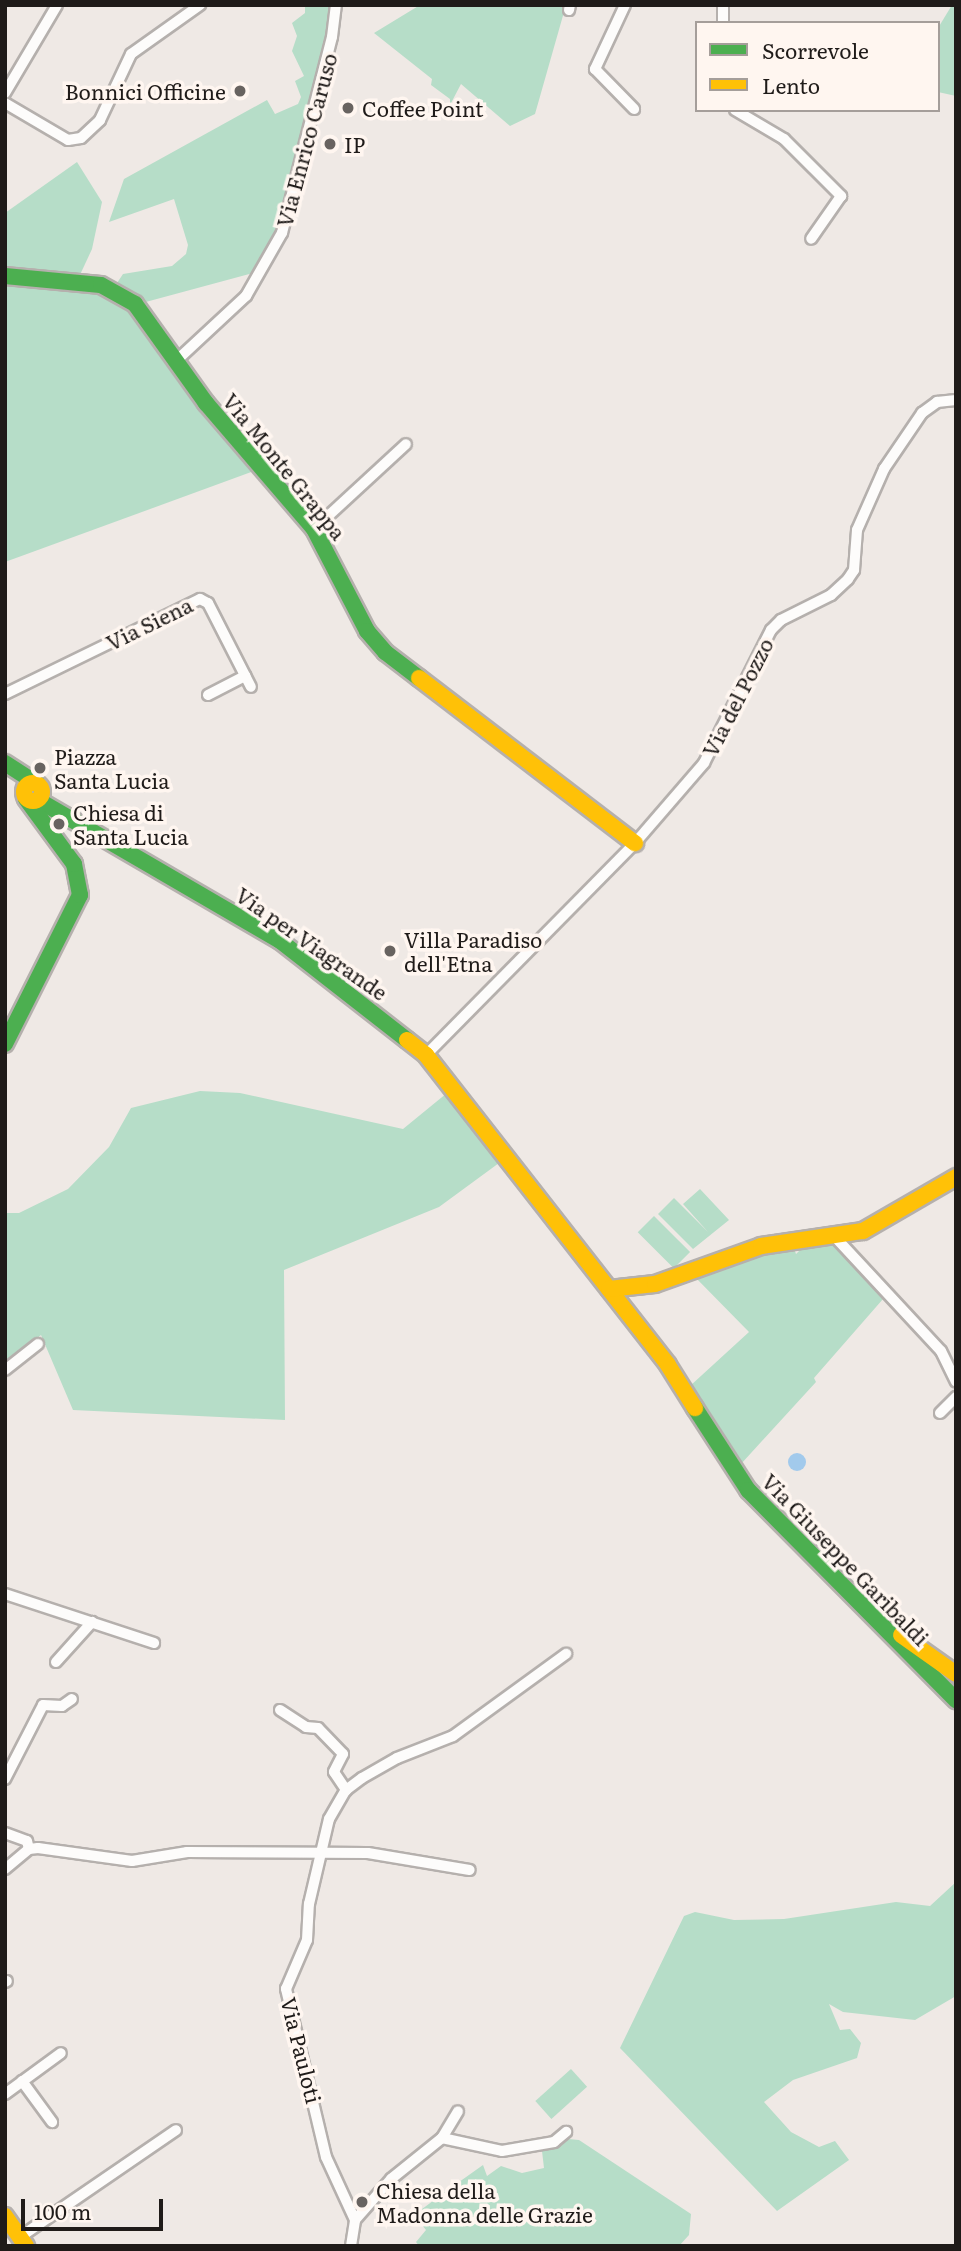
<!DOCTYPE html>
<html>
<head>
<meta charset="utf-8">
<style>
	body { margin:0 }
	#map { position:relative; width:961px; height:2251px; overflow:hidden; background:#efe9e5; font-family:Literata,serif }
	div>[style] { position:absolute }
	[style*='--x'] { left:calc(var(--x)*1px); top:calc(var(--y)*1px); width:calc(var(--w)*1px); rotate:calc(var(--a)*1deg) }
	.green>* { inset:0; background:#b6ddc8; transform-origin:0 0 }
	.water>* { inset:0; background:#a2caec }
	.round { border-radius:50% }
	.roads { filter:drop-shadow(2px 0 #b5b0ad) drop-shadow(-2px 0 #b5b0ad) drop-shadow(0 2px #b5b0ad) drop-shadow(0 -2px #b5b0ad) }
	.street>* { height:10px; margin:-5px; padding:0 5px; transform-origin:5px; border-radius:5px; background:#fdfcfb }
	.fast>* { height:16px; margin:-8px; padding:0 8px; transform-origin:8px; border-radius:8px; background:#4caf50 }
	.slow>* { height:16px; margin:-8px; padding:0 8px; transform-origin:8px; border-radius:8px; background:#ffc107 }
	.slow>.ring { margin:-8px; padding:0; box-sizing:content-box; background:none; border:16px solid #ffc107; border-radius:50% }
	.dots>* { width:19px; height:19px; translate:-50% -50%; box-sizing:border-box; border:4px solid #fff6f0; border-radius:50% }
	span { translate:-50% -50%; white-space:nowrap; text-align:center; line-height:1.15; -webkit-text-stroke:7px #fff6f0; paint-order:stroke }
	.poi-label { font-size:21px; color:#1f1b19 }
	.right { translate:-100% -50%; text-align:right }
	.left { translate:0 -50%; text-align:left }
	.street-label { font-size:21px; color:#1f1b19 }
	.frame { position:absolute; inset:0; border:7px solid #1f1b19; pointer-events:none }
	.legend { position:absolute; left:695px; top:21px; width:245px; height:91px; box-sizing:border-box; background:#fff6f0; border:2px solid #a59e9a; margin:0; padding:9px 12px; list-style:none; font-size:21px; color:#1f1b19 }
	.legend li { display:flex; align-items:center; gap:14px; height:35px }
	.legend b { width:35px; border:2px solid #a59e9a }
	.scale { position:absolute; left:21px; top:2199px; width:142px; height:32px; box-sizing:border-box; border:4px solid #1f1b19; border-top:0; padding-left:9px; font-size:21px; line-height:24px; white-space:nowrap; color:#1f1b19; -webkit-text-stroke:5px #fff6f0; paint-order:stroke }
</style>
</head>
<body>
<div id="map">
	<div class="green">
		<div style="clip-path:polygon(305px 5px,330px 5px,330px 18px,285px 208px,265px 254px,253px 273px,142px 303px,117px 283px,123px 274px,172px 266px,186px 254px,188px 245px,174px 199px,109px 222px,124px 179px,267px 100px,275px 114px,298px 104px,301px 97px,295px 81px,304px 76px,292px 51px,297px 36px,292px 23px,305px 13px)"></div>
		<div style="clip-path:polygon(420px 5px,566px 5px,535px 114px,510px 126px,461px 84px,450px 105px,450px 99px,431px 85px,432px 79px,374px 33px)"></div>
		<div style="clip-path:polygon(952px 5px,956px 5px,956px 96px,938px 92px,938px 28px)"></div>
		<div style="clip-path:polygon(77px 162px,102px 202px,92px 249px,79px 277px,5px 269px,5px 213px)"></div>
		<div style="clip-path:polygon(5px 281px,111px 295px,124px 302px,257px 470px,5px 562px)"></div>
		<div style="clip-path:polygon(200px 1091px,240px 1093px,403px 1129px,447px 1093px,499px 1163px,439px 1207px,284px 1270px,285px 1420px,73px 1410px,41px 1335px,5px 1364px,5px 1213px,19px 1213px,68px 1189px,109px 1147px,131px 1108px)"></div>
		<div style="clip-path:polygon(700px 1189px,729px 1220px,693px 1249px,658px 1214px,674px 1198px,708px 1232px,683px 1204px)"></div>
		<div style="left:654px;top:1216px;width:51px;height:23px;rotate:45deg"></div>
		<div style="clip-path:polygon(833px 1242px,883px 1299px,814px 1378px,816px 1382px,741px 1464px,690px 1386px,749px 1332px,694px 1276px,746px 1254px,794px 1248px,796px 1254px,803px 1247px)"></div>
		<div style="clip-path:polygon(956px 1882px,956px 1996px,915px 2020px,843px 2012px,829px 2004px,840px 2030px,850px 2029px,861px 2043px,857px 2058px,793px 2080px,764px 2102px,791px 2132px,819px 2147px,835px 2141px,849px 2160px,777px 2211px,620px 2048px,684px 1916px,695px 1912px,734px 1920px,784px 1919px,896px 1902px,930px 1906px)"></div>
		<div style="left:571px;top:2069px;width:24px;height:48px;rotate:48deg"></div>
		<div style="clip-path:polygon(568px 2139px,579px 2140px,691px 2214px,689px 2235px,679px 2246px,419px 2246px,416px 2242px,426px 2230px,414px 2215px,445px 2192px,483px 2165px,487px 2176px,501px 2166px,522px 2173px,544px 2168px,542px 2151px)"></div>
	</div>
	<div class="water">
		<div class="round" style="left:788px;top:1453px;width:18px;height:18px"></div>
	</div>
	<div class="roads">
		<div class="street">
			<div style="--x:625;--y:5;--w:71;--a:115.1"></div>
			<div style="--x:595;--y:69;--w:56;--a:45.7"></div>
			<div style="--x:569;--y:10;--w:5;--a:-79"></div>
			<div style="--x:723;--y:23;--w:18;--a:-90"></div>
			<div style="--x:5;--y:93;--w:102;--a:-59.4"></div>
			<div style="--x:5;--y:103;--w:73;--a:30.4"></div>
			<div style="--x:68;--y:140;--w:13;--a:-9"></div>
			<div style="--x:81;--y:138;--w:26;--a:-43"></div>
			<div style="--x:100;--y:120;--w:73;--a:-64.8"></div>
			<div style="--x:131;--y:54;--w:85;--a:-35.4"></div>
			<div style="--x:735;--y:110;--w:57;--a:30.6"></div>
			<div style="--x:784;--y:139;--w:81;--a:45"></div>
			<div style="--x:841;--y:196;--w:52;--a:124.9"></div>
			<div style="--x:176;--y:361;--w:96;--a:-42.9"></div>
			<div style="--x:246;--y:296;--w:73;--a:-60.3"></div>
			<div style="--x:282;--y:233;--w:202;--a:-75.7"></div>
			<div style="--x:332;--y:37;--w:32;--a:-83"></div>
			<div style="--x:314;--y:529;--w:125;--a:-42.7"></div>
			<div style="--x:5;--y:694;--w:217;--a:-26"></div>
			<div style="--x:200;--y:599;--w:9;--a:27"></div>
			<div style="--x:208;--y:603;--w:94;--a:62.9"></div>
			<div style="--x:208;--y:695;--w:42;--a:-27.2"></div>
			<div style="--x:426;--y:1055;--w:298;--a:-45.4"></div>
			<div style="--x:635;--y:843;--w:106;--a:-49.2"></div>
			<div style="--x:704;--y:763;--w:149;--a:-63.3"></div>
			<div style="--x:771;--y:630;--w:14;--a:-45"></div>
			<div style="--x:781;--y:620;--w:56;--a:-26.6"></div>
			<div style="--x:831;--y:595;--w:23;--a:-43"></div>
			<div style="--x:848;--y:579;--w:11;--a:-56"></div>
			<div style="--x:854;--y:570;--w:40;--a:-85.7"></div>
			<div style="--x:857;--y:530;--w:67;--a:-66.1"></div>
			<div style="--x:884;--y:469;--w:68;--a:-55.8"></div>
			<div style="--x:922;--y:413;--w:19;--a:-36"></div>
			<div style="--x:937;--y:402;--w:19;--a:-6"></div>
			<div style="--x:836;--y:1238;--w:154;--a:47.1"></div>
			<div style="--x:941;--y:1351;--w:34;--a:64"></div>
			<div style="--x:5;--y:1370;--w:42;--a:-38.2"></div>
			<div style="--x:940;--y:1413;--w:23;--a:-45"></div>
			<div style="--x:5;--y:1594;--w:157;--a:18.2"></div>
			<div style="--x:56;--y:1662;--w:54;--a:-48"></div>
			<div style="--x:280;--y:1710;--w:31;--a:33"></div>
			<div style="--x:306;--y:1727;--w:12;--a:5"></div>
			<div style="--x:318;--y:1728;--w:36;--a:46"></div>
			<div style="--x:343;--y:1754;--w:20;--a:117"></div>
			<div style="--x:334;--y:1772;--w:22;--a:56"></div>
			<div style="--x:5;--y:1779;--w:83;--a:-62.8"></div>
			<div style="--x:43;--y:1705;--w:19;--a:3"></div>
			<div style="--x:62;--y:1706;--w:12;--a:-35"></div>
			<div style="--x:5;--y:1833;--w:23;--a:20"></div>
			<div style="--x:27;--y:1841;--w:8;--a:76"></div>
			<div style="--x:5;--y:1869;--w:31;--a:-40"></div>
			<div style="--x:29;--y:1849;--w:9;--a:-6"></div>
			<div style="--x:38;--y:1848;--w:95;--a:7.9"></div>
			<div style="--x:132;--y:1861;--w:56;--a:-9.3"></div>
			<div style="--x:187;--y:1852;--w:181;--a:0.3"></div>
			<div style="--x:368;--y:1853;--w:103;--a:9.5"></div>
			<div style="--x:5;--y:1982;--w:2;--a:-27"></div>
			<div style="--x:22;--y:2081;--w:51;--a:53.8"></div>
			<div style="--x:5;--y:2094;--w:69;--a:-36.2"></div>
			<div style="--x:442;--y:2138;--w:31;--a:-59"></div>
			<div style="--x:355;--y:2220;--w:55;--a:-48.7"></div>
			<div style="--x:391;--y:2179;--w:65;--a:-38.8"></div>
			<div style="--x:442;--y:2138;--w:61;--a:12.2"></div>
			<div style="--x:502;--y:2151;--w:53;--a:-9.8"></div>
			<div style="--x:554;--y:2142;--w:16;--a:-40"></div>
			<div style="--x:20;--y:2237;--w:189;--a:-34.4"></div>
			<div style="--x:351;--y:2246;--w:26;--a:-81"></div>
			<div style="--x:355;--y:2220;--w:69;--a:-114.7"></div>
			<div style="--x:326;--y:2157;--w:173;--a:-103.4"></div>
			<div style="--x:286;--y:1989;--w:53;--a:-66.8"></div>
			<div style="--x:307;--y:1940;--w:36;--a:-87"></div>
			<div style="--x:309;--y:1904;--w:87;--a:-76.8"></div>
			<div style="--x:329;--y:1819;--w:34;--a:-60"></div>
			<div style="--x:346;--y:1790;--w:20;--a:-37"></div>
			<div style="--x:362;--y:1778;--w:40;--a:-29.7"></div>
			<div style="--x:397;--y:1758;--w:60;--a:-21.4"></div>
			<div style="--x:453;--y:1736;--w:140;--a:-36"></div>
		</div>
		<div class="fast">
			<div style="--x:5;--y:276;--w:96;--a:5.4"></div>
			<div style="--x:101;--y:285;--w:39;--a:29"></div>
			<div style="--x:135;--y:304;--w:122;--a:54.4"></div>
			<div style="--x:206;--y:403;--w:166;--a:49.4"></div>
			<div style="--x:314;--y:529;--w:115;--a:62.5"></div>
			<div style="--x:367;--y:631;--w:28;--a:49"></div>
			<div style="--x:385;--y:652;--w:43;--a:37.4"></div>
			<div style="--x:5;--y:763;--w:38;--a:33"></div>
			<div style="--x:38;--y:800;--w:279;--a:30.2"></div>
			<div style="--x:279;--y:940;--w:162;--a:38"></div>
			<div style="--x:5;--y:1044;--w:167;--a:-63.3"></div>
			<div style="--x:80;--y:895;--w:32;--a:-101"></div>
			<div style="--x:74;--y:864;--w:81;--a:-126.4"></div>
			<div style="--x:695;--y:1408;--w:98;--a:57.1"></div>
			<div style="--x:748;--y:1490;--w:296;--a:45.3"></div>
		</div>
		<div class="slow">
			<div style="--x:419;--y:678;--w:272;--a:37.4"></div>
			<div class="ring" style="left:24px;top:783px;width:2px;height:2px"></div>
			<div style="--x:407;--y:1040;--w:24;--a:38"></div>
			<div style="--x:426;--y:1055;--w:393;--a:52"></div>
			<div style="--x:668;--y:1365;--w:51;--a:57.9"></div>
			<div style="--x:609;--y:1289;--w:46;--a:-6.2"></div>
			<div style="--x:655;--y:1284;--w:113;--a:-19.7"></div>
			<div style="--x:761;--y:1246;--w:103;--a:-8.4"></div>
			<div style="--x:863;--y:1231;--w:108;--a:-30.1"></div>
			<div style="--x:901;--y:1635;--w:67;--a:35.3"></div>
			<div style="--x:5;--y:2216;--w:37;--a:55"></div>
		</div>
	</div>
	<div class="dots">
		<div style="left:240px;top:91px;background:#686360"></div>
		<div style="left:348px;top:108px;background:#686360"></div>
		<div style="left:330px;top:144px;background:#686360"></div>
		<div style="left:40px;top:768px;background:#686360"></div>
		<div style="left:59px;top:824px;background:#686360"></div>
		<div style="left:390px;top:951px;background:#686360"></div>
		<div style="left:362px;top:2202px;background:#686360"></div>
	</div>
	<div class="poi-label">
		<span class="right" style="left:226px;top:91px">Bonnici Officine</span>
		<span class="left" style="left:362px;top:108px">Coffee Point</span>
		<span class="left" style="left:344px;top:144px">IP</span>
		<span class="left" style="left:54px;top:768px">Piazza<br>Santa Lucia</span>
		<span class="left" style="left:73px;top:824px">Chiesa di<br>Santa Lucia</span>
		<span class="left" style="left:404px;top:951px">Villa Paradiso<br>dell'Etna</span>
		<span class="left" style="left:376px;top:2202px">Chiesa della<br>Madonna delle Grazie</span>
	</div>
	<div class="street-label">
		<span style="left:306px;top:140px;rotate:-75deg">Via Enrico Caruso</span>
		<span style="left:285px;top:466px;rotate:51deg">Via Monte Grappa</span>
		<span style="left:149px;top:623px;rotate:-26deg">Via Siena</span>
		<span style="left:737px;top:697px;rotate:-63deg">Via del Pozzo</span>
		<span style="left:312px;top:943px;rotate:35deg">Via per Viagrande</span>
		<span style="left:846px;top:1559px;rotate:46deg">Via Giuseppe Garibaldi</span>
		<span style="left:302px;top:2050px;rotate:76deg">Via Pauloti</span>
	</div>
	<div class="frame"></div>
	<ul class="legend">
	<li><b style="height:9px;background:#4caf50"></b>Scorrevole</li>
	<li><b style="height:9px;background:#ffc107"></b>Lento</li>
	</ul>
	<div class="scale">100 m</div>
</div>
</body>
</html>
